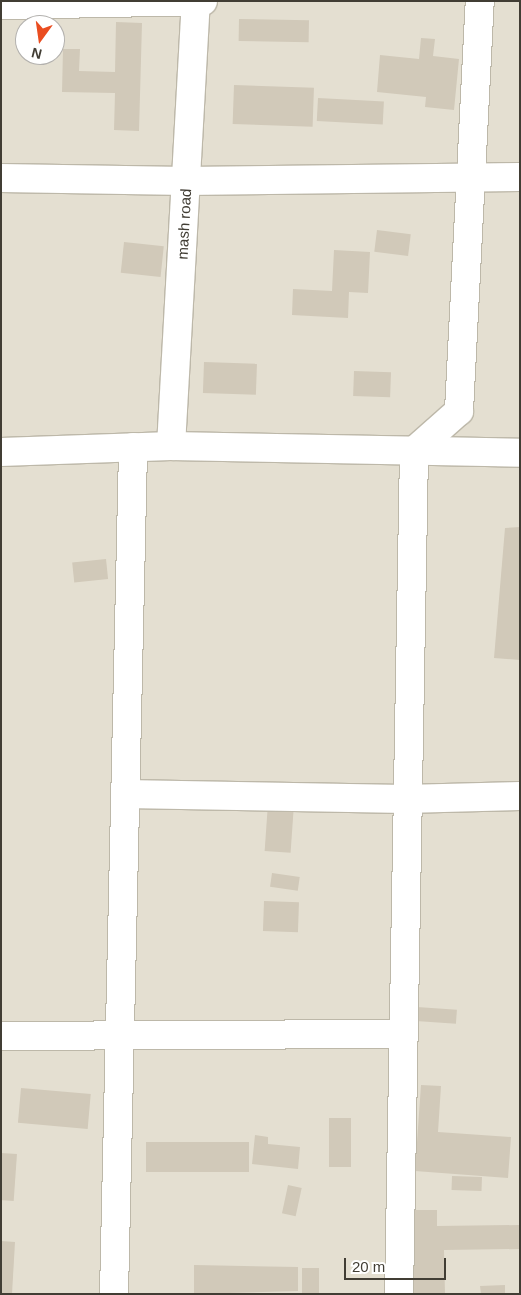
<!DOCTYPE html>
<html>
<head>
<meta charset="utf-8">
<style>
	body { margin:0 }
	#map { position:relative; width:521px; height:1295px; overflow:hidden; background:#f0ede3; font-family:Arial,sans-serif }
	div>[style] { position:absolute }
	[style*='--x'] { left:calc(var(--x)*1px); top:calc(var(--y)*1px); width:calc(var(--w)*1px); rotate:calc(var(--a)*1deg) }
	.residential>* { inset:0; background:#e4dfd1 }
	.building>* { inset:0; background:#d1c9b9; transform-origin:0 0 }
	.roads { filter:drop-shadow(1px 0 #bdb8a9) drop-shadow(-1px 0 #bdb8a9) drop-shadow(0 1px #bdb8a9) drop-shadow(0 -1px #bdb8a9) }
	.street>* { height:28px; margin:-14px; padding:0 14px; transform-origin:14px; border-radius:14px; background:#fff }
	span { translate:-50% -50%; white-space:nowrap; text-align:center; line-height:1.15; -webkit-text-stroke:4px #fff; paint-order:stroke }
	.street-label { font-size:15px; color:#413d34 }
	.frame { position:absolute; inset:0; border:2px solid #413d34; pointer-events:none }
	.north { position:absolute; left:15px; top:15px; width:50px; height:50px; box-sizing:border-box; background:#fff; border:1px solid #b3b1ae; border-radius:50%; rotate:194deg; font-size:14px; font-weight:700; line-height:20px; text-align:center; color:#413d34 }
	.north::after { content:''; display:block; margin:auto; width:18px; height:22px; background:#ea4d20; clip-path:polygon(50% 0,100% 100%,50% 72%,0 100%) }
	.scale { position:absolute; left:344px; top:1258px; width:102px; height:22px; box-sizing:border-box; border:2px solid #413d34; border-top:0; padding-left:6px; font-size:15px; line-height:18px; white-space:nowrap; color:#413d34; -webkit-text-stroke:4px #fff; paint-order:stroke }
</style>
</head>
<body>
<div id="map">
	<div class="residential">
		<div style="clip-path:polygon(evenodd,1px 1px,520px 1px,520px 1294px,1px 1294px,1px 1px,25px 25px,55px 25px,55px 55px,25px 55px,25px 25px)"></div>
	</div>
	<div class="building">
		<div style="left:239px;top:19px;width:70px;height:22px;rotate:1deg"></div>
		<div style="clip-path:polygon(116px 22px,142px 23px,139px 131px,114px 130px,115px 93px,62px 92px,63px 49px,80px 49px,79px 71px,115px 72px)"></div>
		<div style="clip-path:polygon(421px 38px,435px 39px,433px 56px,459px 59px,454px 110px,425px 107px,426px 97px,377px 92px,380px 55px,419px 59px)"></div>
		<div style="left:234px;top:85px;width:80px;height:39px;rotate:2deg"></div>
		<div style="left:318px;top:98px;width:66px;height:23px;rotate:3deg"></div>
		<div style="left:377px;top:230px;width:34px;height:22px;rotate:7deg"></div>
		<div style="left:124px;top:242px;width:40px;height:31px;rotate:6deg"></div>
		<div style="clip-path:polygon(334px 250px,370px 252px,368px 293px,349px 292px,348px 318px,292px 315px,293px 289px,332px 291px)"></div>
		<div style="left:204px;top:362px;width:53px;height:31px;rotate:2deg"></div>
		<div style="left:354px;top:371px;width:37px;height:25px;rotate:2deg"></div>
		<div style="clip-path:polygon(520px 527px,520px 660px,494px 658px,505px 528px)"></div>
		<div style="left:106px;top:559px;width:20px;height:34px;rotate:84deg"></div>
		<div style="left:268px;top:803px;width:26px;height:48px;rotate:4deg"></div>
		<div style="left:272px;top:873px;width:28px;height:14px;rotate:8deg"></div>
		<div style="left:264px;top:901px;width:35px;height:30px;rotate:2deg"></div>
		<div style="left:417px;top:1007px;width:40px;height:14px;rotate:4deg"></div>
		<div style="clip-path:polygon(421px 1085px,441px 1086px,438px 1132px,511px 1137px,508px 1178px,415px 1171px)"></div>
		<div style="left:21px;top:1088px;width:70px;height:35px;rotate:5deg"></div>
		<div style="left:329px;top:1118px;width:22px;height:49px"></div>
		<div style="clip-path:polygon(255px 1135px,268px 1137px,268px 1144px,300px 1147px,298px 1169px,252px 1164px)"></div>
		<div style="left:146px;top:1142px;width:103px;height:30px"></div>
		<div style="left:1px;top:1153px;width:16px;height:47px;rotate:4deg"></div>
		<div style="left:452px;top:1176px;width:30px;height:14px;rotate:2deg"></div>
		<div style="left:288px;top:1185px;width:14px;height:29px;rotate:12deg"></div>
		<div style="clip-path:polygon(413px 1210px,437px 1210px,437px 1226px,519px 1225px,519px 1249px,444px 1250px,445px 1294px,414px 1294px)"></div>
		<div style="clip-path:polygon(1px 1241px,15px 1242px,12px 1294px,1px 1294px)"></div>
		<div style="clip-path:polygon(194px 1265px,298px 1267px,298px 1291px,194px 1294px)"></div>
		<div style="left:302px;top:1268px;width:17px;height:26px"></div>
		<div style="clip-path:polygon(505px 1285px,505px 1294px,481px 1294px,480px 1286px)"></div>
	</div>
	<div class="roads">
		<div class="street">
			<div style="--x:1;--y:5;--w:202;--a:-1.1"></div>
			<div style="--x:1;--y:178;--w:185;--a:0.9"></div>
			<div style="--x:186;--y:181;--w:334;--a:-0.7"></div>
			<div style="--x:171;--y:446;--w:446;--a:-86.8"></div>
			<div style="--x:1;--y:452;--w:170;--a:-2"></div>
			<div style="--x:171;--y:446;--w:349;--a:1.1"></div>
			<div style="--x:125;--y:794;--w:280;--a:1"></div>
			<div style="--x:405;--y:799;--w:115;--a:-1.5"></div>
			<div style="--x:1;--y:1036;--w:401;--a:-0.3"></div>
			<div style="--x:114;--y:1294;--w:847;--a:-88.71"></div>
			<div style="--x:399;--y:1294;--w:843;--a:-88.98"></div>
			<div style="--x:414;--y:451;--w:60;--a:-41.6"></div>
			<div style="--x:459;--y:411;--w:411;--a:-87.1"></div>
		</div>
	</div>
	<div class="street-label">
		<span style="left:184px;top:224px;rotate:-87deg">mash road</span>
	</div>
	<div class="frame"></div>
	<div class="north">N</div>
	<div class="scale">20 m</div>
</div>
</body>
</html>
